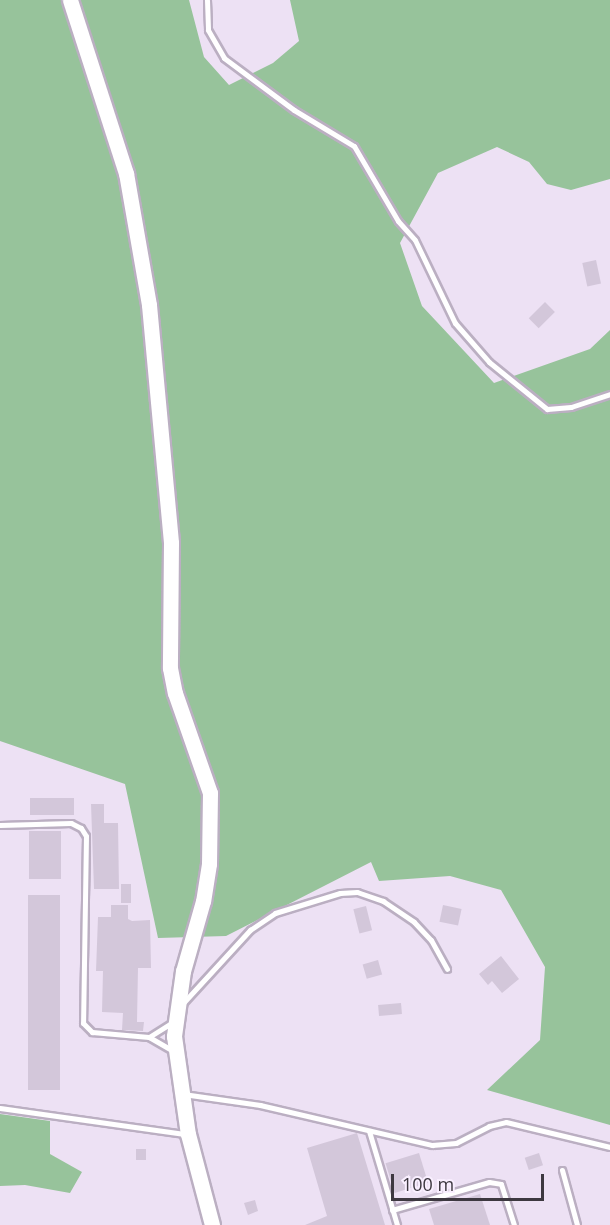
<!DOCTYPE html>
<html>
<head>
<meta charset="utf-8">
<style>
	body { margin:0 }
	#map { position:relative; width:610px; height:1225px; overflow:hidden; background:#ede1f4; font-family:"Open Sans",sans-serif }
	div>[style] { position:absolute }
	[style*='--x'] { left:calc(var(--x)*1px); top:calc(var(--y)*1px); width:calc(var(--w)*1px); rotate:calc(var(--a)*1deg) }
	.green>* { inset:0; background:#97c39b }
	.building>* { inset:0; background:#d3c7da; transform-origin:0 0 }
	.roads { filter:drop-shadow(2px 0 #bbafc2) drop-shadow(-2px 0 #bbafc2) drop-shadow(0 2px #bbafc2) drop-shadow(0 -2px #bbafc2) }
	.service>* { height:5px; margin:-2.5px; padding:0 2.5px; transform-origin:2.5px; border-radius:2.5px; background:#fff }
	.secondary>* { height:15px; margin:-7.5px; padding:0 7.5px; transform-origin:7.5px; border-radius:7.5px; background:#fff }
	span { translate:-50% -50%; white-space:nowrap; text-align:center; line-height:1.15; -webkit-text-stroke:5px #f9efff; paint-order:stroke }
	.scale { position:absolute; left:391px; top:1174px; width:153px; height:27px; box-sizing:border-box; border:3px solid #3d3840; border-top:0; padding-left:8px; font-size:18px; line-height:21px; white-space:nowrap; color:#3d3840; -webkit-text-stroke:4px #f9efff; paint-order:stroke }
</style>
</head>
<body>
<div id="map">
	<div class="green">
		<div style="clip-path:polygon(0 0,189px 0,204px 57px,229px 85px,273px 63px,299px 41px,290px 0,610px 0,610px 179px,571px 190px,547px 184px,529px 162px,497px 147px,438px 173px,400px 243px,422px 306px,494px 383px,590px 349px,610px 330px,610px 1125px,487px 1090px,540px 1040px,545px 967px,501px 890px,450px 876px,379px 881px,371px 862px,226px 936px,158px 938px,125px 784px,0 741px)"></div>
		<div style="clip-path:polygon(0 1114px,50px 1121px,50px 1154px,82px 1172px,70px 1193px,25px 1185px,0 1186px)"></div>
	</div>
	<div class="building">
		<div style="left:596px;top:260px;width:24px;height:14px;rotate:78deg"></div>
		<div style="left:545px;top:302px;width:14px;height:23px;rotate:45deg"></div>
		<div style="left:74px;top:798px;width:17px;height:44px;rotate:90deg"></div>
		<div style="clip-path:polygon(91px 804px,104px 804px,104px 823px,118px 823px,119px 889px,94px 889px)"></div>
		<div style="left:29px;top:831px;width:32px;height:48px"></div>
		<div style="left:121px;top:884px;width:10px;height:19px"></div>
		<div style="left:28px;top:895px;width:32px;height:195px"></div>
		<div style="clip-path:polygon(111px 905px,128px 905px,128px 919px,132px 921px,150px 920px,151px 968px,138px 968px,137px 1022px,144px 1022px,143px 1031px,122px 1030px,123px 1013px,102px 1012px,103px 971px,96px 971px,98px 917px,111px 917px)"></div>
		<div style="left:443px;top:905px;width:19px;height:17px;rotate:12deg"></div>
		<div style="left:366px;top:906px;width:25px;height:13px;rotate:76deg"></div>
		<div style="clip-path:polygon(501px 956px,519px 979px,502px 993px,492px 981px,488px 985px,479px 974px)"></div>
		<div style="left:378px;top:960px;width:15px;height:16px;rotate:74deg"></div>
		<div style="left:401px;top:1003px;width:11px;height:23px;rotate:85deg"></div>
		<div style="clip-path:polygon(357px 1133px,385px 1225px,305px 1225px,327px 1216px,307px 1148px)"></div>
		<div style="left:136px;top:1149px;width:10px;height:11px"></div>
		<div style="left:419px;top:1153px;width:31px;height:35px;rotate:73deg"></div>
		<div style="left:539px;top:1153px;width:13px;height:15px;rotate:72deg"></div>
		<div style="clip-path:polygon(480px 1194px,490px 1225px,434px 1225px,429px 1209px)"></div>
		<div style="clip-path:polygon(255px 1200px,258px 1211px,248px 1215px,244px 1203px)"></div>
	</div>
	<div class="roads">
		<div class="service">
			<div style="--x:207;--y:0;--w:30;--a:88"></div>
			<div style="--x:208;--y:30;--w:32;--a:60"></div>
			<div style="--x:224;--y:58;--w:87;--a:36.6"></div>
			<div style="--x:294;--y:110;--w:70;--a:31"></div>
			<div style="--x:354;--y:146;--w:87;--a:59.6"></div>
			<div style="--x:398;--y:221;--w:25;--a:48"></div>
			<div style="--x:415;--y:240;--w:92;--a:64.3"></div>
			<div style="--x:455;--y:323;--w:52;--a:48.9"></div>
			<div style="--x:489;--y:362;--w:75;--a:39"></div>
			<div style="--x:547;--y:409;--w:24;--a:-5"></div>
			<div style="--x:571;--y:407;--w:41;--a:-18.4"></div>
			<div style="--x:0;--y:825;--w:71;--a:-1.6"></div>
			<div style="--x:71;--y:823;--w:11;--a:27"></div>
			<div style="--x:81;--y:828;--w:9;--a:58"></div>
			<div style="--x:86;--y:836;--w:187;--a:90.9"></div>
			<div style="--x:83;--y:1023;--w:13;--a:45"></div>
			<div style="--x:92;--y:1032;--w:57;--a:5"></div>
			<div style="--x:149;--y:1037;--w:28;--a:30"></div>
			<div style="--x:184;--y:1002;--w:98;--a:-47.5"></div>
			<div style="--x:250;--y:930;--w:30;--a:-34"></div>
			<div style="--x:275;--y:913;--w:68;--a:-17.1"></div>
			<div style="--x:340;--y:893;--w:17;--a:-3"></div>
			<div style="--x:357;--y:892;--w:28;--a:19"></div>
			<div style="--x:383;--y:901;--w:37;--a:34"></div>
			<div style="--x:414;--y:922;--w:25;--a:47"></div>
			<div style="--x:431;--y:940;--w:33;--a:61"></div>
			<div style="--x:149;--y:1037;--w:28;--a:-32"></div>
			<div style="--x:183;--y:1094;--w:78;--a:8.1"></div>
			<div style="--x:260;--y:1105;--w:177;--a:13.1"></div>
			<div style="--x:432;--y:1145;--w:24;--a:-5"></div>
			<div style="--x:456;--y:1143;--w:37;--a:-27"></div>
			<div style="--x:489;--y:1126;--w:17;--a:-13"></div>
			<div style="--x:506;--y:1122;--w:107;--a:13.5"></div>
			<div style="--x:0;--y:1108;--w:188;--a:8"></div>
			<div style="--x:369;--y:1131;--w:98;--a:73.4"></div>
			<div style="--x:562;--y:1170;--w:57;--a:74.7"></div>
			<div style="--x:392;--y:1210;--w:101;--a:-16.1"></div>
			<div style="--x:489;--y:1182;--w:12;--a:9"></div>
			<div style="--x:501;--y:1184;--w:43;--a:72.4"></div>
		</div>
		<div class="secondary">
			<div style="--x:70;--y:0;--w:182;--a:72.1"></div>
			<div style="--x:126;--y:173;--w:134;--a:80.1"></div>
			<div style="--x:149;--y:305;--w:239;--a:84.7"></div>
			<div style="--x:171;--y:543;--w:125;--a:90.5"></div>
			<div style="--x:170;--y:668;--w:25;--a:79"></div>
			<div style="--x:175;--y:693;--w:106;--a:70.7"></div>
			<div style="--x:210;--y:793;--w:71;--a:90.8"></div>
			<div style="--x:209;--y:864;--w:37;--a:99"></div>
			<div style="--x:203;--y:901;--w:73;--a:105.9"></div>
			<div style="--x:183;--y:971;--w:66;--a:97.9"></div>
			<div style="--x:174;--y:1036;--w:99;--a:81.9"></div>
			<div style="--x:188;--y:1134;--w:94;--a:75.2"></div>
		</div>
	</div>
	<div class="scale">100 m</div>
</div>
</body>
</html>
